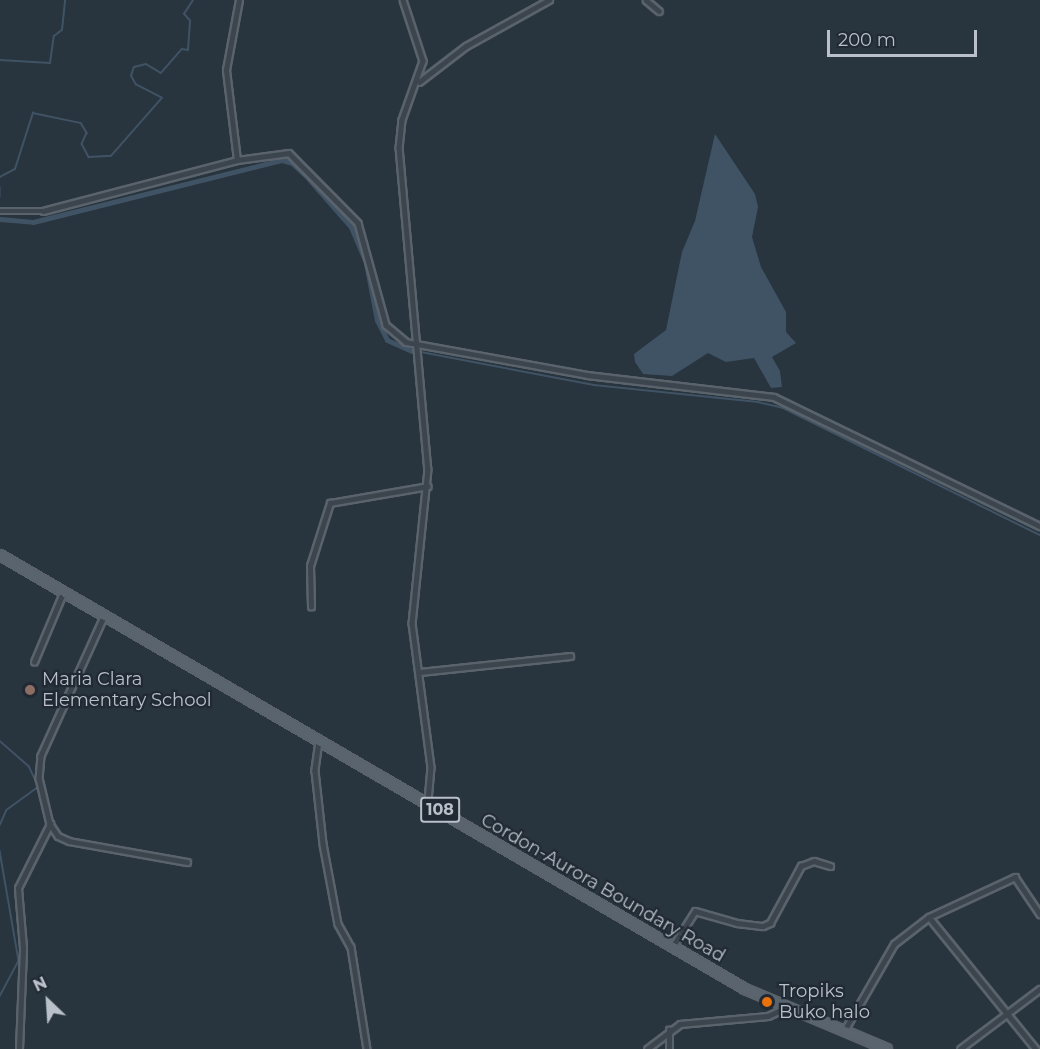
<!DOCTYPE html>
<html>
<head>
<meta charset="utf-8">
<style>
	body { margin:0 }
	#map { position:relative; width:1040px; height:1049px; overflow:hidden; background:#28343e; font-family:Montserrat,sans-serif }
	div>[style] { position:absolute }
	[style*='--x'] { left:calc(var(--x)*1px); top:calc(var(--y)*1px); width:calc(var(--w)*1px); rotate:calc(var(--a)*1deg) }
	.water>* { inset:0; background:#405365 }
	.stream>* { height:1.5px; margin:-0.75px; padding:0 0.75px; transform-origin:0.75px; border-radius:0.75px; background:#405365 }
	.canal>* { height:5px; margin:-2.5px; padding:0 2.5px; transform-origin:2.5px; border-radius:2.5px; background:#405365 }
	.roads { filter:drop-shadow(2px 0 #5a636c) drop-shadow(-2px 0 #5a636c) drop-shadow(0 2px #5a636c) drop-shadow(0 -2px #5a636c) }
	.street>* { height:4.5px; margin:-2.25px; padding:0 2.25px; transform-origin:2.25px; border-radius:2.25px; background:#3c454e }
	.primary>* { height:8px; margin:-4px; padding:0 4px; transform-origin:4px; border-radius:4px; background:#5a646e }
	.dots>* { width:16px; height:16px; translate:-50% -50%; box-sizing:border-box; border:3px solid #212a34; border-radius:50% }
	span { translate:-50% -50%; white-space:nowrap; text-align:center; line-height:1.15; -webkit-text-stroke:4.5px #212a34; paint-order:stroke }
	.shield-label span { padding:2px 4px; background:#212a34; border:2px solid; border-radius:4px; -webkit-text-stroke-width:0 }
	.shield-label { font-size:16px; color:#b9c0c9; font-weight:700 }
	.poi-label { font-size:18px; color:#b9c0c9 }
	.left { translate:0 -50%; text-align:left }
	.street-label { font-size:18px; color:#b9c0c9 }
	.north { position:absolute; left:18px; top:971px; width:60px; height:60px; -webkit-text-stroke:4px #212a34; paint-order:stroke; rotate:335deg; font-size:16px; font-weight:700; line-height:24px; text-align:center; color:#b9c0c9 }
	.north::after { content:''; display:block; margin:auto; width:21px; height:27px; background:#b9c0c9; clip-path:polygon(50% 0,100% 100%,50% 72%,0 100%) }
	.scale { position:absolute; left:827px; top:30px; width:150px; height:27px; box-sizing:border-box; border:3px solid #b9c0c9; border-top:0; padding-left:8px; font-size:18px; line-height:21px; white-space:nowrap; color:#b9c0c9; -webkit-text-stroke:4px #212a34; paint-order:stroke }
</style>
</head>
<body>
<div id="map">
	<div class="water">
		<div style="clip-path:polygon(715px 134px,755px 194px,758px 207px,752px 237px,761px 267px,786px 312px,786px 332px,796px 343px,772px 357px,780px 371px,782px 387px,771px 388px,754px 358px,726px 362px,708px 353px,672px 376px,643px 374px,635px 362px,634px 354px,666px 330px,682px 252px,695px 221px)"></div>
	</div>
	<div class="stream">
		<div style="--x:0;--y:60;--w:50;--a:3.4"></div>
		<div style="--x:50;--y:63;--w:27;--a:-82"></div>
		<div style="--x:54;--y:36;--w:10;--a:-37"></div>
		<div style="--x:62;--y:30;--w:30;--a:-84"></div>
		<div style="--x:0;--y:177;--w:17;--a:-28"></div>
		<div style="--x:15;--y:169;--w:59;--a:-72.2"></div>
		<div style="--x:33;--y:113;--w:49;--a:11.8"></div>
		<div style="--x:81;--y:123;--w:12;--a:59"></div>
		<div style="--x:87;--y:133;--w:12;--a:114"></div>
		<div style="--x:82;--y:144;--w:15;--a:62"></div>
		<div style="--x:89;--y:157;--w:22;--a:-3"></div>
		<div style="--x:111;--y:156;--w:77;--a:-48.7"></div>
		<div style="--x:162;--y:98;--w:29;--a:-153"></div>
		<div style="--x:136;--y:85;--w:10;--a:-119"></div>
		<div style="--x:131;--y:76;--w:9;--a:-72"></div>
		<div style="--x:134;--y:67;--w:12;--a:-14"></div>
		<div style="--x:146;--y:64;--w:17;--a:31"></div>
		<div style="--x:161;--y:73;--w:32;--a:-49"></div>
		<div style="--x:182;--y:49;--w:6;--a:9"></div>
		<div style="--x:188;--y:50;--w:29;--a:-86"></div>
		<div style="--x:190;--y:21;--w:9;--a:-131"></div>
		<div style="--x:184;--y:14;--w:17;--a:-57"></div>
		<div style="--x:0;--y:187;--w:10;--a:90"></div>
		<div style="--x:421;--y:352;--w:176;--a:10.8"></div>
		<div style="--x:594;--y:385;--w:165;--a:5.9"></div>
		<div style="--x:758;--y:402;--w:26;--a:13"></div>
		<div style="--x:783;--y:408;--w:287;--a:26.3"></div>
		<div style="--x:0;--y:741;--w:38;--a:41"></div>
		<div style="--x:29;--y:766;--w:23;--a:65"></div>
		<div style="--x:39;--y:787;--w:39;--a:144"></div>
		<div style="--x:7;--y:810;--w:17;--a:114"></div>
		<div style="--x:0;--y:851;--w:112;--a:80.2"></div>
		<div style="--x:19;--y:961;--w:40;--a:118"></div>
	</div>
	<div class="canal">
		<div style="--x:0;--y:219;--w:33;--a:5"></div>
		<div style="--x:33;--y:222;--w:257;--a:-14"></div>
		<div style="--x:282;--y:160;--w:10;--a:17"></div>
		<div style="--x:292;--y:163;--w:22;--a:43"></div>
		<div style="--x:308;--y:178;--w:65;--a:48.7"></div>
		<div style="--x:351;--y:227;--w:39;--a:67"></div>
		<div style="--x:366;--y:263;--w:58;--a:79.1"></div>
		<div style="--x:377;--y:320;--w:22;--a:63"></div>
		<div style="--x:387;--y:340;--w:27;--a:24"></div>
	</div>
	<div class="roads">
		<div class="street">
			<div style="--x:403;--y:0;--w:64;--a:71.8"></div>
			<div style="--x:423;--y:61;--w:63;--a:109.6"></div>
			<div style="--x:402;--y:120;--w:27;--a:96"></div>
			<div style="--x:399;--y:147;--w:323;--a:84.9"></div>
			<div style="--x:428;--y:469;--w:155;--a:95.9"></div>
			<div style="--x:412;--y:623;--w:145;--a:82.5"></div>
			<div style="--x:431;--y:767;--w:36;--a:95"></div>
			<div style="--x:646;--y:0;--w:17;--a:40"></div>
			<div style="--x:419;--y:82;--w:59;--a:-37.5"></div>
			<div style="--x:466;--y:46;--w:95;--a:-29"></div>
			<div style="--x:237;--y:160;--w:91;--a:-97"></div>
			<div style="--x:226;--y:70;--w:71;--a:-79.5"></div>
			<div style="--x:0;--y:211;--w:43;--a:0"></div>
			<div style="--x:43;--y:211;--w:201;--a:-14.7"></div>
			<div style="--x:237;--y:160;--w:52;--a:-7.7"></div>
			<div style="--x:289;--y:153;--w:98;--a:45.4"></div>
			<div style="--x:358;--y:223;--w:106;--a:74.6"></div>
			<div style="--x:386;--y:325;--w:26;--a:40"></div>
			<div style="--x:406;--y:342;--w:184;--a:10.3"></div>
			<div style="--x:587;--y:375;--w:188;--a:6.7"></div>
			<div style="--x:774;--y:397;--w:296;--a:25.9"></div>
			<div style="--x:311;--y:607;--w:41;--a:-91.4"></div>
			<div style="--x:310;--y:566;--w:66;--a:-72.4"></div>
			<div style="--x:330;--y:503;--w:99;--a:-9.8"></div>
			<div style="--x:104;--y:617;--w:153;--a:114.4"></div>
			<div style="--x:41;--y:756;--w:22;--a:95"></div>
			<div style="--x:39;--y:778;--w:47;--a:76.6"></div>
			<div style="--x:50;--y:824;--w:14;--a:56"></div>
			<div style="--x:58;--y:836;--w:12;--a:24"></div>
			<div style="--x:69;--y:841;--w:120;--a:10.1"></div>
			<div style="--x:34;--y:662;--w:75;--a:-67.2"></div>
			<div style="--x:420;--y:672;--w:151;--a:-6.1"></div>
			<div style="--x:319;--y:741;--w:30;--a:98"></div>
			<div style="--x:315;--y:771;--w:73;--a:83.7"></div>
			<div style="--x:323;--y:844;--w:81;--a:79.4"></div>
			<div style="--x:338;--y:924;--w:26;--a:61"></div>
			<div style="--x:351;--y:947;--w:103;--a:81.1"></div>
			<div style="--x:929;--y:917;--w:170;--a:51"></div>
			<div style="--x:673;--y:946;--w:41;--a:-57.8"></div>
			<div style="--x:695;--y:911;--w:44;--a:15.9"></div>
			<div style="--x:737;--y:923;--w:26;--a:7"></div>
			<div style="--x:763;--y:926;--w:8;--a:-23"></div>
			<div style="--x:770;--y:923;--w:65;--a:-61.5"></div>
			<div style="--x:801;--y:866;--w:14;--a:-21"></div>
			<div style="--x:814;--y:861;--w:17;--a:17"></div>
			<div style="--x:844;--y:1031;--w:100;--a:-60.1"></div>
			<div style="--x:894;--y:944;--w:44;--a:-37.6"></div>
			<div style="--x:929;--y:917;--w:95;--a:-24.9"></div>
			<div style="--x:1015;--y:877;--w:45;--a:56"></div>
			<div style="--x:19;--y:1049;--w:101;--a:-87.7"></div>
			<div style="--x:23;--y:948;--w:60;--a:-94.8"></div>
			<div style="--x:18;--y:888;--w:72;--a:-63.4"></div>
			<div style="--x:647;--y:1049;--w:41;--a:-37.1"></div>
			<div style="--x:680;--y:1024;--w:88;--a:-5.2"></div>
			<div style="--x:768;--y:1016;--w:19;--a:-25"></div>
			<div style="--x:669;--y:1049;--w:19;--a:-90"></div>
			<div style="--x:960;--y:1049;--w:100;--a:-36.9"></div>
		</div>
		<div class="primary">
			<div style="--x:0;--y:555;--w:862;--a:30.22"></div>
			<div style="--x:745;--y:989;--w:154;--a:22.9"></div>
		</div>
	</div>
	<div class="dots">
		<div style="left:30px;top:690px;background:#8d6e63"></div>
		<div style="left:767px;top:1002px;background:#e8710a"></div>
	</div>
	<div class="shield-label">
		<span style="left:440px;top:810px">108</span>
	</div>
	<div class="poi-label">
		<span class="left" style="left:42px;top:690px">Maria Clara<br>Elementary School</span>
		<span class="left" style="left:779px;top:1002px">Tropiks<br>Buko halo</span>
	</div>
	<div class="street-label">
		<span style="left:603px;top:888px;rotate:30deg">Cordon-Aurora Boundary Road</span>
	</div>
	<div class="north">N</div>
	<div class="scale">200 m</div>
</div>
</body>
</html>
